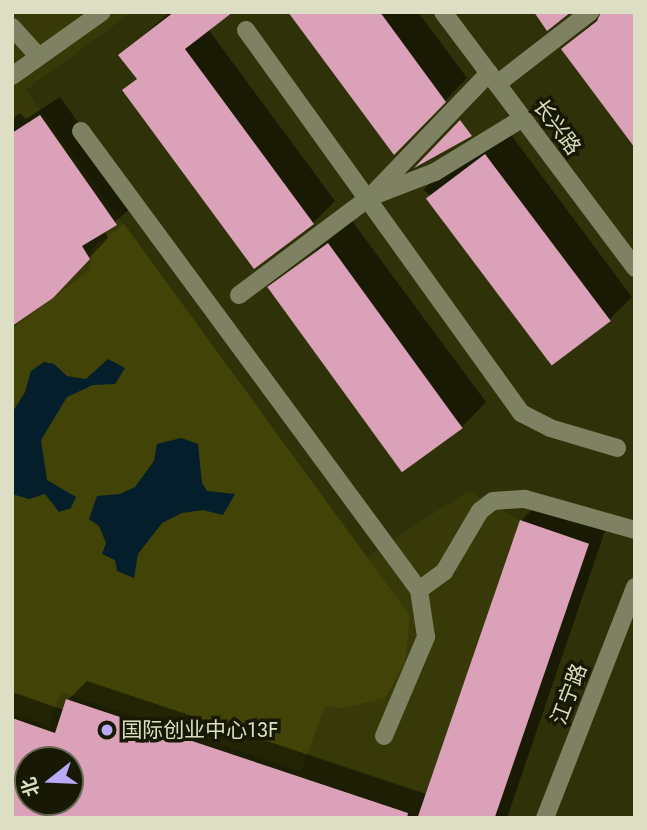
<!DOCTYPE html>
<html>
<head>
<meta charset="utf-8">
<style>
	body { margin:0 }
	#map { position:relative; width:647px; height:830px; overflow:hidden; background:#2f3208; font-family:Jost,"Noto Sans SC",sans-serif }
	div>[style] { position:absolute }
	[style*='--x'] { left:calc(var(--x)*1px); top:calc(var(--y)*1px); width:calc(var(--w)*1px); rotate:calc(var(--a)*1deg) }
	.built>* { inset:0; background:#373a08 }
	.green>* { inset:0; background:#414406 }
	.water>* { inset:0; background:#041e2b }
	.shadow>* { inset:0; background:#0007 }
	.building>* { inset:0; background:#dba1b9; transform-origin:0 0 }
	.minor>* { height:18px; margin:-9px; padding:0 9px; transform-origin:9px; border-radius:9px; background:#7e8262 }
	.dots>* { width:19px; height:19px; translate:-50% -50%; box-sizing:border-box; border:4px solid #171904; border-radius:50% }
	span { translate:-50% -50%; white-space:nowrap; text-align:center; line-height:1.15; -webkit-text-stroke:7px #171904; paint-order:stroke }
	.street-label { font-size:21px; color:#dcdfc3 }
	.poi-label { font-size:21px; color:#dcdfc3 }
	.left { translate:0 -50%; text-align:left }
	.frame { position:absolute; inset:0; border:14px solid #dcdfc3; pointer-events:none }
	.north { position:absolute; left:14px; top:746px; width:70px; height:70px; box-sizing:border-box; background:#171904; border:2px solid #666850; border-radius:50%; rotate:252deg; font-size:19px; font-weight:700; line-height:28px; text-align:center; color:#dcdfc3 }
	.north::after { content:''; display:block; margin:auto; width:24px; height:32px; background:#b9aaf7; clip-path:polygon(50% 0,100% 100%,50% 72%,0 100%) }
</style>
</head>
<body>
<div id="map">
	<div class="built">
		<div style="clip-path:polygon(12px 12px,132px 12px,26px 90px,365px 558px,468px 491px,520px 520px,420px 817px,66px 698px,46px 760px,28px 760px,28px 802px,12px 818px)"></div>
	</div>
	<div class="green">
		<div style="clip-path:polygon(124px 224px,410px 616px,405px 662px,385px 698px,344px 708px,325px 706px,301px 771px,61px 692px,49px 726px,12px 714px,12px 329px,90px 270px,92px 248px)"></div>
	</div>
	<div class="water">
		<div style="clip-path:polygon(108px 359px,125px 368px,115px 384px,93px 385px,67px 397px,41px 440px,47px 480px,76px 497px,71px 508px,59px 512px,45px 494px,29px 499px,12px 494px,12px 413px,25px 392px,31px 371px,44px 362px,54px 364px,67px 376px,86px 379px)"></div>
		<div style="clip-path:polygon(181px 438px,198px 444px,202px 483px,207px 491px,235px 494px,223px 515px,203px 510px,182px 513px,162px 523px,138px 554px,134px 578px,117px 571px,115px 560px,102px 554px,106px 543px,99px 526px,89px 519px,97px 496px,120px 494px,135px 487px,154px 461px,157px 444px)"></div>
	</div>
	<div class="shadow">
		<div style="clip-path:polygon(170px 12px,230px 12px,208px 29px,335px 201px,313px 223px,125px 91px,138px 77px,121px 55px)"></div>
		<div style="clip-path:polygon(290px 12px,418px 12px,467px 78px,416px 131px)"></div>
		<div style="clip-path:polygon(600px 12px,635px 12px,563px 49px,600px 17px)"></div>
		<div style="clip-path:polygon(60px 97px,136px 204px,104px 231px,108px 238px,72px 276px,12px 324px,12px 119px,20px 113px,26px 119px)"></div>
		<div style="clip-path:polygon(509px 132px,632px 297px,609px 320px,423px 190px,446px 167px)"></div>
		<div style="clip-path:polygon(352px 221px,486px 402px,463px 426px,270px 288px)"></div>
		<div style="clip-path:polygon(evenodd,540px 502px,607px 525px,507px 818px,12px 818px,12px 692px,64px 710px,68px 700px,87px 681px,429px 795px,521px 521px,540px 502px,28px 760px,70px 760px,70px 802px,28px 802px,28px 760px)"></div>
	</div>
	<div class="building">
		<div style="clip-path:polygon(174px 12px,233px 12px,185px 49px,314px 224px,254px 269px,122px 90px,137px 79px,118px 55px)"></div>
		<div style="clip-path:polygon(288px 12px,380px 12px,446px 102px,394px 155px)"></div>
		<div style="clip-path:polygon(534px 12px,571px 12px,547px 31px)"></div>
		<div style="clip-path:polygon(601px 12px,635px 12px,635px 148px,561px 49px,597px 21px)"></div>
		<div style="clip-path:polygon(40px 115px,117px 225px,82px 246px,90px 259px,53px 298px,12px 326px,12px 133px)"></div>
		<div style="clip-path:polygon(460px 120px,472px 136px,414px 168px)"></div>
		<div style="left:485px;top:154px;width:209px;height:74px;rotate:53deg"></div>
		<div style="left:328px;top:243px;width:229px;height:75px;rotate:54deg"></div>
		<div style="left:520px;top:520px;width:73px;height:314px;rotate:19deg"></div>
		<div style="clip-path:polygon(evenodd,66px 699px,408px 813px,407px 818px,12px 818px,12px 718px,55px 733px,66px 699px,28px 760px,70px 760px,70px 802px,28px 802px,28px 760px)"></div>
	</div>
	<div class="minor">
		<div style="--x:443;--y:12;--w:320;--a:53.1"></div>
		<div style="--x:12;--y:27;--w:40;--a:48"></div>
		<div style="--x:246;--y:30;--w:472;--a:54.3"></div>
		<div style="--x:521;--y:413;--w:33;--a:27"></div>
		<div style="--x:550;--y:428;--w:70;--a:16.6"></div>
		<div style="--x:12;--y:76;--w:110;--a:-35.4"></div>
		<div style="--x:497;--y:84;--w:118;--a:-37.7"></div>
		<div style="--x:81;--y:131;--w:570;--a:53.63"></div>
		<div style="--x:370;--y:197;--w:70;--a:-21"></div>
		<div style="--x:435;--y:172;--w:103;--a:-31.5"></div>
		<div style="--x:239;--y:295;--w:164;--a:-36.8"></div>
		<div style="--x:370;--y:197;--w:172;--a:-46.2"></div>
		<div style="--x:384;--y:736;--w:108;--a:-67"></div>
		<div style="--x:426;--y:637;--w:48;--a:-98.5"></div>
		<div style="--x:419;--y:590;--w:31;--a:-36"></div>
		<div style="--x:444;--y:572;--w:71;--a:-59.5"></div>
		<div style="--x:480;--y:511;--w:16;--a:-38"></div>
		<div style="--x:493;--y:501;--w:32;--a:-4"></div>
		<div style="--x:525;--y:499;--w:114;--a:15.7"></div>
		<div style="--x:545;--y:818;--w:248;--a:-68.7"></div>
	</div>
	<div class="dots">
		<div style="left:107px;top:730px;background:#b9aaf7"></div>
	</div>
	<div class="street-label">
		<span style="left:557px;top:127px;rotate:53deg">长兴路</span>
		<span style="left:569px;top:694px;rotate:-69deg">江宁路</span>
	</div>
	<div class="poi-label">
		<span class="left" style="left:121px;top:730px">国际创业中心13F</span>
	</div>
	<div class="frame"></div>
	<div class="north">北</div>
</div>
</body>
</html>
